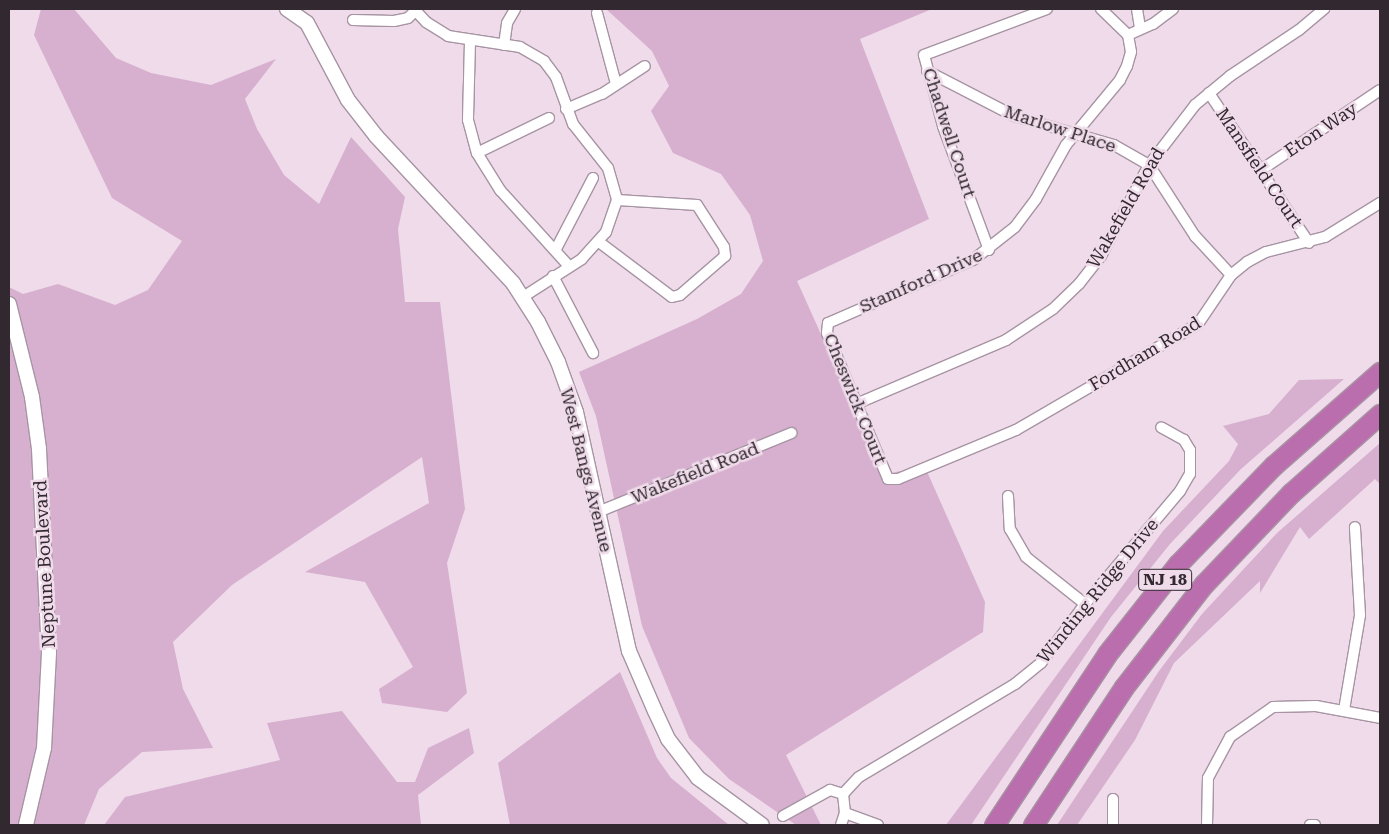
<!DOCTYPE html>
<html>
<head>
<meta charset="utf-8">
<style>
	body { margin:0 }
	#map { position:relative; width:1389px; height:834px; overflow:hidden; background:#efdbea; font-family:"Roboto Serif",serif }
	div>[style] { position:absolute }
	[style*='--x'] { left:calc(var(--x)*1px); top:calc(var(--y)*1px); width:calc(var(--w)*1px); rotate:calc(var(--a)*1deg) }
	.green>* { inset:0; background:#d6b0ce }
	.roads { filter:drop-shadow(1px 0 #a794a3) drop-shadow(-1px 0 #a794a3) drop-shadow(0 1px #a794a3) drop-shadow(0 -1px #a794a3) }
	.street>* { height:10px; margin:-5px; padding:0 5px; transform-origin:5px; border-radius:5px; background:#fff }
	.secondary>* { height:14px; margin:-7px; padding:0 7px; transform-origin:7px; border-radius:7px; background:#fff }
	.highway>* { height:19px; margin:-9.5px; padding:0 9.5px; transform-origin:9.5px; border-radius:9.5px; background:#bb6ead }
	span { translate:-50% -50%; white-space:nowrap; text-align:center; line-height:1.15; -webkit-text-stroke:5px #efdbea; paint-order:stroke }
	.shield-label span { padding:1px 4px; background:#efdbea; border:1px solid; border-radius:4px; -webkit-text-stroke-width:0 }
	.shield-label { font-size:16px; color:#31292f; font-weight:700 }
	.street-label { font-size:18px; color:#31292f }
	.frame { position:absolute; inset:0; border:10px solid #31292f; pointer-events:none }
</style>
</head>
<body>
<div id="map">
	<div class="green">
		<div style="clip-path:polygon(41px 9px,74px 9px,116px 58px,151px 73px,211px 85px,276px 59px,245px 99px,257px 129px,284px 175px,319px 204px,351px 137px,405px 197px,398px 229px,405px 302px,440px 302px,465px 509px,447px 563px,467px 693px,447px 712px,382px 703px,379px 689px,413px 667px,365px 582px,305px 572px,429px 503px,422px 457px,232px 585px,173px 642px,183px 689px,213px 748px,142px 752px,99px 789px,84px 825px,9px 825px,9px 287px,23px 294px,58px 284px,115px 305px,148px 290px,182px 241px,112px 198px,34px 35px)"></div>
		<div style="clip-path:polygon(606px 9px,932px 9px,860px 39px,929px 219px,797px 281px,884px 474px,925px 467px,985px 602px,983px 632px,786px 755px,821px 825px,796px 825px,729px 779px,689px 738px,642px 626px,596px 416px,579px 372px,697px 319px,741px 294px,763px 261px,750px 215px,721px 174px,673px 153px,651px 111px,669px 86px,652px 51px)"></div>
		<div style="clip-path:polygon(1344px 379px,1241px 469px,1170px 544px,1111px 617px,971px 825px,946px 825px,1163px 531px,1229px 461px,1238px 444px,1223px 426px,1269px 414px,1299px 380px)"></div>
		<div style="clip-path:polygon(1380px 443px,1380px 484px,1375px 479px,1309px 539px,1300px 527px,1260px 593px,1260px 581px,1174px 663px,1135px 740px,1077px 825px,1057px 825px,1159px 671px,1202px 614px,1277px 533px)"></div>
		<div style="clip-path:polygon(620px 672px,657px 758px,671px 778px,729px 825px,510px 825px,498px 763px)"></div>
		<div style="clip-path:polygon(342px 711px,397px 782px,415px 782px,428px 748px,469px 728px,474px 753px,418px 795px,421px 825px,104px 825px,125px 797px,280px 760px,267px 723px)"></div>
	</div>
	<div class="roads">
		<div class="street">
			<div style="--x:414;--y:9;--w:18;--a:47"></div>
			<div style="--x:426;--y:22;--w:26;--a:32"></div>
			<div style="--x:448;--y:36;--w:73;--a:8.7"></div>
			<div style="--x:520;--y:47;--w:28;--a:30"></div>
			<div style="--x:544;--y:61;--w:20;--a:53"></div>
			<div style="--x:556;--y:77;--w:50;--a:70.1"></div>
			<div style="--x:573;--y:124;--w:56;--a:51.5"></div>
			<div style="--x:608;--y:168;--w:33;--a:74"></div>
			<div style="--x:617;--y:200;--w:34;--a:109"></div>
			<div style="--x:606;--y:232;--w:36;--a:132"></div>
			<div style="--x:582;--y:259;--w:70;--a:147.2"></div>
			<div style="--x:1101;--y:9;--w:37;--a:44"></div>
			<div style="--x:1128;--y:35;--w:17;--a:80"></div>
			<div style="--x:1131;--y:52;--w:15;--a:106"></div>
			<div style="--x:1127;--y:66;--w:16;--a:117"></div>
			<div style="--x:1120;--y:80;--w:85;--a:129.7"></div>
			<div style="--x:1066;--y:145;--w:62;--a:119.1"></div>
			<div style="--x:1036;--y:199;--w:35;--a:127"></div>
			<div style="--x:1015;--y:227;--w:53;--a:141.8"></div>
			<div style="--x:973;--y:260;--w:158;--a:156.5"></div>
			<div style="--x:828;--y:323;--w:10;--a:96"></div>
			<div style="--x:827;--y:333;--w:158;--a:67.3"></div>
			<div style="--x:888;--y:479;--w:10;--a:0"></div>
			<div style="--x:898;--y:479;--w:128;--a:-22.6"></div>
			<div style="--x:1016;--y:430;--w:211;--a:-30.2"></div>
			<div style="--x:1198;--y:324;--w:59;--a:-56"></div>
			<div style="--x:1231;--y:275;--w:21;--a:-39"></div>
			<div style="--x:1247;--y:262;--w:21;--a:-28"></div>
			<div style="--x:1266;--y:252;--w:61;--a:-14.3"></div>
			<div style="--x:1325;--y:237;--w:65;--a:-31.7"></div>
			<div style="--x:1137;--y:9;--w:19;--a:81"></div>
			<div style="--x:597;--y:13;--w:73;--a:75"></div>
			<div style="--x:353;--y:20;--w:41;--a:1.4"></div>
			<div style="--x:394;--y:21;--w:14;--a:-12"></div>
			<div style="--x:408;--y:18;--w:10;--a:-45"></div>
			<div style="--x:1128;--y:35;--w:27;--a:-24"></div>
			<div style="--x:1153;--y:24;--w:25;--a:-37"></div>
			<div style="--x:470;--y:42;--w:78;--a:91.5"></div>
			<div style="--x:468;--y:120;--w:34;--a:75"></div>
			<div style="--x:477;--y:153;--w:44;--a:58.1"></div>
			<div style="--x:500;--y:190;--w:103;--a:47.8"></div>
			<div style="--x:504;--y:45;--w:22;--a:-82"></div>
			<div style="--x:507;--y:23;--w:16;--a:-60"></div>
			<div style="--x:927;--y:71;--w:98;--a:27.3"></div>
			<div style="--x:1014;--y:116;--w:104;--a:16.2"></div>
			<div style="--x:1114;--y:145;--w:40;--a:29.7"></div>
			<div style="--x:1149;--y:165;--w:85;--a:57.1"></div>
			<div style="--x:1195;--y:236;--w:53;--a:47.3"></div>
			<div style="--x:1209;--y:93;--w:180;--a:56.3"></div>
			<div style="--x:566;--y:109;--w:39;--a:-23"></div>
			<div style="--x:602;--y:94;--w:51;--a:-33.1"></div>
			<div style="--x:477;--y:153;--w:80;--a:-25.9"></div>
			<div style="--x:1261;--y:170;--w:143;--a:-33.9"></div>
			<div style="--x:599;--y:242;--w:91;--a:37"></div>
			<div style="--x:672;--y:297;--w:8;--a:-14"></div>
			<div style="--x:680;--y:295;--w:60;--a:-40.9"></div>
			<div style="--x:725;--y:256;--w:9;--a:-96"></div>
			<div style="--x:724;--y:247;--w:50;--a:-122.7"></div>
			<div style="--x:697;--y:205;--w:80;--a:-176.4"></div>
			<div style="--x:556;--y:249;--w:80;--a:-62.5"></div>
			<div style="--x:989;--y:250;--w:132;--a:-110.4"></div>
			<div style="--x:943;--y:126;--w:73;--a:-105"></div>
			<div style="--x:924;--y:55;--w:131;--a:-20.5"></div>
			<div style="--x:553;--y:276;--w:87;--a:62.5"></div>
			<div style="--x:856;--y:404;--w:163;--a:-23.1"></div>
			<div style="--x:1006;--y:340;--w:56;--a:-33.4"></div>
			<div style="--x:1053;--y:309;--w:36;--a:-44"></div>
			<div style="--x:1079;--y:284;--w:36;--a:-52"></div>
			<div style="--x:1101;--y:256;--w:103;--a:-62.2"></div>
			<div style="--x:1149;--y:165;--w:76;--a:-52.5"></div>
			<div style="--x:1195;--y:105;--w:45;--a:-39.6"></div>
			<div style="--x:1230;--y:76;--w:83;--a:-33.7"></div>
			<div style="--x:1299;--y:30;--w:33;--a:-40"></div>
			<div style="--x:1008;--y:496;--w:33;--a:87"></div>
			<div style="--x:1010;--y:529;--w:32;--a:60"></div>
			<div style="--x:1026;--y:557;--w:75;--a:38.5"></div>
			<div style="--x:598;--y:512;--w:209;--a:-22.2"></div>
			<div style="--x:1344;--y:710;--w:96;--a:-80.4"></div>
			<div style="--x:1360;--y:615;--w:88;--a:-93.3"></div>
			<div style="--x:1113;--y:799;--w:26;--a:90"></div>
			<div style="--x:845;--y:813;--w:35;--a:20"></div>
			<div style="--x:783;--y:816;--w:54;--a:-29"></div>
			<div style="--x:830;--y:790;--w:14;--a:17"></div>
			<div style="--x:841;--y:825;--w:13;--a:-72"></div>
			<div style="--x:845;--y:813;--w:19;--a:-96"></div>
			<div style="--x:843;--y:794;--w:23;--a:-47"></div>
			<div style="--x:859;--y:777;--w:182;--a:-30.8"></div>
			<div style="--x:1015;--y:684;--w:33;--a:-39"></div>
			<div style="--x:1041;--y:663;--w:74;--a:-53.3"></div>
			<div style="--x:1085;--y:604;--w:148;--a:-49.9"></div>
			<div style="--x:1180;--y:491;--w:20;--a:-60"></div>
			<div style="--x:1190;--y:474;--w:24;--a:-90"></div>
			<div style="--x:1190;--y:450;--w:12;--a:-121"></div>
			<div style="--x:1184;--y:440;--w:26;--a:-151"></div>
			<div style="--x:1207;--y:825;--w:47;--a:-88.8"></div>
			<div style="--x:1208;--y:778;--w:47;--a:-61.8"></div>
			<div style="--x:1230;--y:737;--w:52;--a:-34.9"></div>
			<div style="--x:1273;--y:707;--w:43;--a:-1.3"></div>
			<div style="--x:1316;--y:706;--w:65;--a:10.6"></div>
			<div style="--x:1310;--y:825;--w:5;--a:0"></div>
		</div>
		<div class="secondary">
			<div style="--x:287;--y:9;--w:24;--a:35"></div>
			<div style="--x:307;--y:23;--w:87;--a:62"></div>
			<div style="--x:348;--y:100;--w:46;--a:52.1"></div>
			<div style="--x:376;--y:136;--w:201;--a:47"></div>
			<div style="--x:513;--y:283;--w:46;--a:57.3"></div>
			<div style="--x:538;--y:322;--w:45;--a:63.4"></div>
			<div style="--x:558;--y:362;--w:53;--a:70.2"></div>
			<div style="--x:576;--y:412;--w:245;--a:77.5"></div>
			<div style="--x:629;--y:651;--w:65;--a:66.6"></div>
			<div style="--x:655;--y:711;--w:31;--a:65"></div>
			<div style="--x:668;--y:739;--w:49;--a:52.4"></div>
			<div style="--x:698;--y:778;--w:79;--a:36.3"></div>
			<div style="--x:9;--y:304;--w:96;--a:76.1"></div>
			<div style="--x:32;--y:397;--w:52;--a:82.3"></div>
			<div style="--x:39;--y:449;--w:204;--a:87.2"></div>
			<div style="--x:49;--y:653;--w:95;--a:93"></div>
			<div style="--x:44;--y:748;--w:79;--a:103.2"></div>
		</div>
		<div class="highway">
			<div style="--x:994;--y:825;--w:205;--a:-56.5"></div>
			<div style="--x:1107;--y:654;--w:115;--a:-51.7"></div>
			<div style="--x:1178;--y:564;--w:138;--a:-45.9"></div>
			<div style="--x:1274;--y:465;--w:141;--a:-41.3"></div>
			<div style="--x:1033;--y:825;--w:165;--a:-56.6"></div>
			<div style="--x:1124;--y:687;--w:130;--a:-52.2"></div>
			<div style="--x:1204;--y:584;--w:126;--a:-46.3"></div>
			<div style="--x:1291;--y:493;--w:119;--a:-41.6"></div>
		</div>
	</div>
	<div class="shield-label">
		<span style="left:1165px;top:580px">NJ 18</span>
	</div>
	<div class="street-label">
		<span style="left:1060px;top:129px;rotate:18deg">Marlow Place</span>
		<span style="left:1321px;top:130px;rotate:-34deg">Eton Way</span>
		<span style="left:949px;top:133px;rotate:72deg">Chadwell Court</span>
		<span style="left:1259px;top:168px;rotate:56deg">Mansfield Court</span>
		<span style="left:1126px;top:208px;rotate:-60deg">Wakefield Road</span>
		<span style="left:921px;top:281px;rotate:-24deg">Stamford Drive</span>
		<span style="left:1145px;top:354px;rotate:-31deg">Fordham Road</span>
		<span style="left:855px;top:399px;rotate:68deg">Cheswick Court</span>
		<span style="left:586px;top:470px;rotate:76deg">West Bangs Avenue</span>
		<span style="left:695px;top:473px;rotate:-22deg">Wakefield Road</span>
		<span style="left:45px;top:564px;rotate:-93deg">Neptune Boulevard</span>
		<span style="left:1098px;top:591px;rotate:-51deg">Winding Ridge Drive</span>
	</div>
	<div class="frame"></div>
</div>
</body>
</html>
